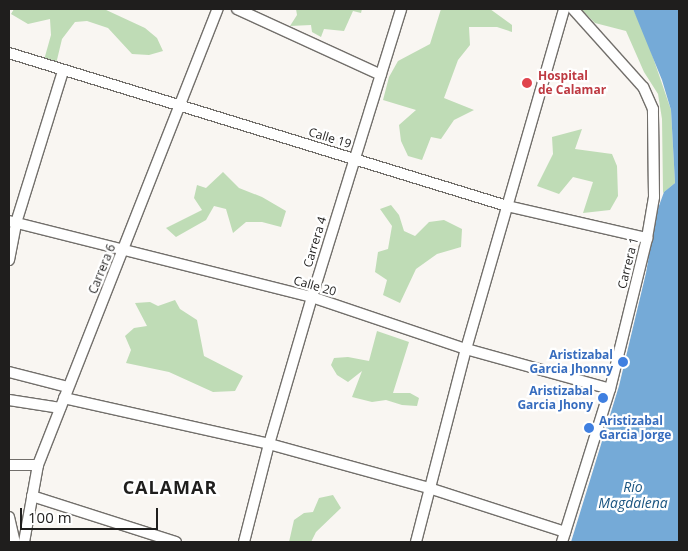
<!DOCTYPE html>
<html>
<head>
<meta charset="utf-8">
<style>
	body { margin:0 }
	#map { position:relative; width:688px; height:551px; overflow:hidden; background:#f9f6f2; font-family:"Open Sans",sans-serif }
	div>[style] { position:absolute }
	[style*='--x'] { left:calc(var(--x)*1px); top:calc(var(--y)*1px); width:calc(var(--w)*1px); rotate:calc(var(--a)*1deg) }
	.green>* { inset:0; background:#bfdcb6 }
	.water>* { inset:0; background:#75aad7 }
	.roads { filter:drop-shadow(1px 0 #726f6b) drop-shadow(-1px 0 #726f6b) drop-shadow(0 1px #726f6b) drop-shadow(0 -1px #726f6b) }
	.street>* { height:10px; margin:-5px; padding:0 5px; transform-origin:5px; border-radius:5px; background:#fff }
	.dots>* { width:14px; height:14px; translate:-50% -50%; box-sizing:border-box; border:2px solid #fff; border-radius:50% }
	span { translate:-50% -50%; white-space:nowrap; text-align:center; line-height:1.15; -webkit-text-stroke:4.5px #fff; paint-order:stroke }
	.health-label { font-size:12px; color:#be3a42; font-weight:700 }
	.left { translate:0 -50%; text-align:left }
	.street-label { font-size:12px; color:#1f1e1d }
	.shop-label { font-size:12px; color:#366cbe; font-weight:700 }
	.right { translate:-100% -50%; text-align:right }
	.water-label { font-size:14px; color:#1b5581; font-style:italic }
	.district-label { font-size:18px; color:#1f1e1d; font-weight:700; letter-spacing:1px }
	.frame { position:absolute; inset:0; border:10px solid #1f1e1d; pointer-events:none }
	.scale { position:absolute; left:20px; top:508px; width:138px; height:22px; box-sizing:border-box; border:2px solid #1f1e1d; border-top:0; padding-left:6px; font-size:15px; line-height:18px; white-space:nowrap; color:#1f1e1d; -webkit-text-stroke:4px #fff; paint-order:stroke }
</style>
</head>
<body>
<div id="map">
	<div class="green">
		<div style="clip-path:polygon(14px 9px,104px 9px,145px 28px,157px 38px,163px 51px,149px 55px,132px 54px,108px 28px,87px 21px,75px 22px,62px 39px,56px 64px,44px 60px,51px 35px,50px 19px,28px 24px,11px 14px)"></div>
		<div style="clip-path:polygon(296px 9px,362px 9px,361px 13px,353px 11px,344px 31px,324px 29px,321px 37px,312px 32px,311px 25px,290px 26px,297px 15px)"></div>
		<div style="clip-path:polygon(441px 9px,490px 9px,512px 25px,512px 32px,497px 27px,469px 27px,470px 45px,458px 60px,444px 98px,474px 110px,454px 120px,441px 139px,431px 137px,422px 160px,408px 156px,401px 141px,399px 125px,416px 110px,383px 100px,389px 77px,398px 61px,430px 44px)"></div>
		<div style="clip-path:polygon(581px 9px,633px 9px,645px 34px,671px 110px,675px 183px,663px 193px,662px 119px,658px 94px,644px 72px,626px 31px,595px 23px)"></div>
		<div style="clip-path:polygon(582px 129px,575px 149px,612px 154px,617px 166px,618px 196px,610px 210px,583px 213px,593px 182px,573px 177px,559px 194px,537px 186px,553px 154px,552px 137px)"></div>
		<div style="clip-path:polygon(223px 172px,239px 188px,262px 197px,286px 211px,281px 227px,262px 222px,246px 222px,233px 233px,226px 209px,214px 206px,206px 220px,176px 237px,166px 228px,202px 210px,194px 198px,197px 185px,206px 188px)"></div>
		<div style="clip-path:polygon(391px 205px,399px 215px,404px 231px,415px 236px,429px 222px,444px 220px,462px 229px,461px 247px,437px 254px,416px 269px,400px 303px,383px 295px,387px 280px,375px 272px,378px 252px,388px 249px,392px 226px,380px 209px)"></div>
		<div style="clip-path:polygon(175px 300px,180px 309px,197px 320px,204px 356px,243px 376px,235px 391px,213px 392px,169px 372px,126px 363px,131px 350px,125px 336px,134px 328px,147px 326px,135px 303px,150px 302px,158px 306px)"></div>
		<div style="clip-path:polygon(377px 331px,409px 342px,393px 393px,410px 393px,419px 398px,417px 406px,402px 405px,386px 400px,372px 402px,352px 397px,362px 371px,348px 382px,337px 375px,331px 365px,334px 358px,348px 357px,369px 361px)"></div>
		<div style="clip-path:polygon(333px 495px,341px 508px,316px 532px,311px 542px,289px 542px,294px 520px,304px 513px,313px 512px,319px 498px)"></div>
	</div>
	<div class="water">
		<div style="clip-path:polygon(633px 9px,679px 9px,679px 542px,571px 542px,619px 386px,646px 273px,656px 214px,664px 192px,675px 183px,671px 110px,662px 80px)"></div>
	</div>
	<div class="roads">
		<div class="street">
			<div style="--x:237;--y:9;--w:158;--a:24.6"></div>
			<div style="--x:9;--y:53;--w:521;--a:17.08"></div>
			<div style="--x:507;--y:206;--w:144;--a:12.9"></div>
			<div style="--x:9;--y:221;--w:312;--a:14.1"></div>
			<div style="--x:312;--y:297;--w:163;--a:18.7"></div>
			<div style="--x:466;--y:349;--w:149;--a:15.5"></div>
			<div style="--x:9;--y:260;--w:38;--a:-79"></div>
			<div style="--x:16;--y:223;--w:159;--a:-72.8"></div>
			<div style="--x:9;--y:372;--w:61;--a:14.3"></div>
			<div style="--x:64;--y:398;--w:210;--a:12.6"></div>
			<div style="--x:269;--y:444;--w:166;--a:15.4"></div>
			<div style="--x:429;--y:488;--w:143;--a:17.9"></div>
			<div style="--x:9;--y:400;--w:52;--a:8.9"></div>
			<div style="--x:9;--y:465;--w:29;--a:0"></div>
			<div style="--x:32;--y:496;--w:151;--a:17.7"></div>
			<div style="--x:9;--y:517;--w:26;--a:77"></div>
			<div style="--x:24;--y:542;--w:78;--a:-79.7"></div>
			<div style="--x:38;--y:465;--w:490;--a:-68.5"></div>
			<div style="--x:244;--y:542;--w:101;--a:-75.7"></div>
			<div style="--x:269;--y:444;--w:153;--a:-73.7"></div>
			<div style="--x:312;--y:297;--w:301;--a:-72.8"></div>
			<div style="--x:416;--y:542;--w:199;--a:-75.5"></div>
			<div style="--x:466;--y:349;--w:354;--a:-73.9"></div>
			<div style="--x:562;--y:542;--w:160;--a:-72.6"></div>
			<div style="--x:610;--y:389;--w:155;--a:-76.2"></div>
			<div style="--x:647;--y:238;--w:42;--a:-80.3"></div>
			<div style="--x:654;--y:197;--w:88;--a:-90.7"></div>
			<div style="--x:653;--y:109;--w:24;--a:-114"></div>
			<div style="--x:643;--y:87;--w:105;--a:-131.9"></div>
		</div>
	</div>
	<div class="dots">
		<div style="left:527px;top:83px;background:#e0444e"></div>
		<div style="left:623px;top:362px;background:#3f7fe0"></div>
		<div style="left:603px;top:398px;background:#3f7fe0"></div>
		<div style="left:589px;top:428px;background:#3f7fe0"></div>
	</div>
	<div class="health-label">
		<span class="left" style="left:538px;top:83px">Hospital<br>de Calamar</span>
	</div>
	<div class="street-label">
		<span style="left:330px;top:138px;rotate:17deg">Calle 19</span>
		<span style="left:315px;top:242px;rotate:-73deg">Carrera 4</span>
		<span style="left:628px;top:263px;rotate:-76deg">Carrera 1</span>
		<span style="left:102px;top:269px;rotate:-68deg">Carrera 6</span>
		<span style="left:315px;top:286px;rotate:16deg">Calle 20</span>
	</div>
	<div class="shop-label">
		<span class="right" style="left:613px;top:362px">Aristizabal<br>Garcia Jhonny</span>
		<span class="right" style="left:593px;top:398px">Aristizabal<br>Garcia Jhony</span>
		<span class="left" style="left:599px;top:428px">Aristizabal<br>Garcia Jorge</span>
	</div>
	<div class="water-label">
		<span style="left:633px;top:495px">Río<br>Magdalena</span>
	</div>
	<div class="district-label">
		<span style="left:170px;top:487px">CALAMAR</span>
	</div>
	<div class="frame"></div>
	<div class="scale">100 m</div>
</div>
</body>
</html>
